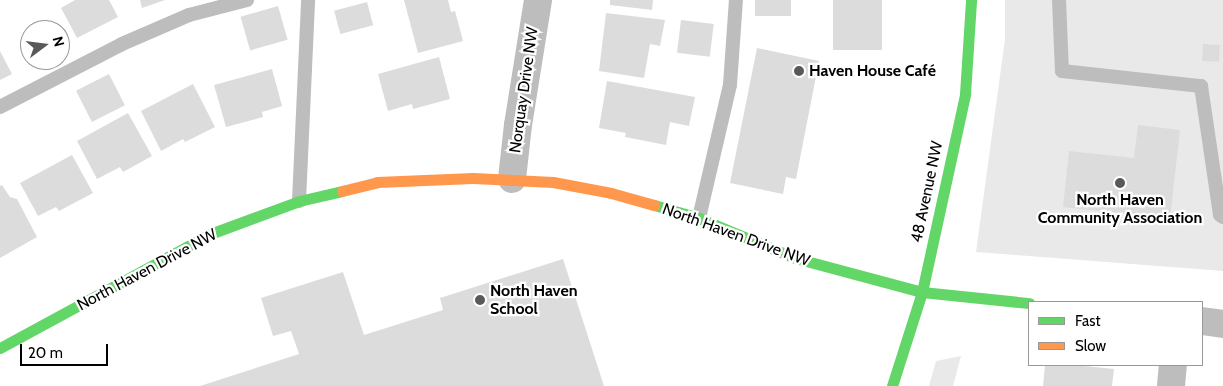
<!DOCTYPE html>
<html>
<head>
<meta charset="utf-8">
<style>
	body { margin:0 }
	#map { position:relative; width:1223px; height:386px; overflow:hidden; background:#fff; font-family:Cabin,sans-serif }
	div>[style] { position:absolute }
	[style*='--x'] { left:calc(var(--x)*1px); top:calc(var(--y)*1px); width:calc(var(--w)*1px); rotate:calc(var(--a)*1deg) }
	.green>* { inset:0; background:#e9e9e9 }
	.building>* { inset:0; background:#dcdcdc; transform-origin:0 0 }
	.lane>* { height:14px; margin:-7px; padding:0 7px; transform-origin:7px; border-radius:7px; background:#bdbdbd }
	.street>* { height:28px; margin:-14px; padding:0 14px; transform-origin:14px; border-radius:14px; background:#bdbdbd }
	.fast>* { height:11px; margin:-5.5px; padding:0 5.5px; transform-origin:5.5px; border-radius:5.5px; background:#63d668 }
	.slow>* { height:11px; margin:-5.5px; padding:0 5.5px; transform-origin:5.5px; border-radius:5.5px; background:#ff974d }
	.dots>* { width:14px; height:14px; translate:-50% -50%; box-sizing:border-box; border:2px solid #fff; border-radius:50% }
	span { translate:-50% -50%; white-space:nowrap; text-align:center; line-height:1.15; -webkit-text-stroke:4.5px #fff; paint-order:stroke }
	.poi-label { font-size:16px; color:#000; font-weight:700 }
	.left { translate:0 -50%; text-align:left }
	.street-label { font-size:16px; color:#000 }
	.legend { position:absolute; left:1028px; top:301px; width:175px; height:65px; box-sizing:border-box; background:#fff; border:1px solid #999; margin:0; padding:6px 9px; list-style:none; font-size:15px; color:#000 }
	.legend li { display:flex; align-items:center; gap:10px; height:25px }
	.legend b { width:25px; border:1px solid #999 }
	.north { position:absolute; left:20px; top:20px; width:50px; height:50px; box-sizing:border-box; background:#fff; border:1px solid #999; border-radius:50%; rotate:75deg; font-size:14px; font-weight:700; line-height:20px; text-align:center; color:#000 }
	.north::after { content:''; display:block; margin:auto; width:18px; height:22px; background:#595959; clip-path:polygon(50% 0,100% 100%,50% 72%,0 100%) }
	.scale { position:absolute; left:20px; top:344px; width:88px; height:22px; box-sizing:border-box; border:2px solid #000; border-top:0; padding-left:6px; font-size:15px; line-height:18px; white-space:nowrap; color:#000; -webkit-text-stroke:4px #fff; paint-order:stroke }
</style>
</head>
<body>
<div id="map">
	<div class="green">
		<div style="clip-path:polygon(1005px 0,1223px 0,1223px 271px,976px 252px,1005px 39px)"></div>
		<div style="clip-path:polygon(961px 356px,953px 386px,929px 386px,936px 361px)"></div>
	</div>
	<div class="building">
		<div style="clip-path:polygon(75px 0,109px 0,118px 17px,77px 38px,61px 8px)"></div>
		<div style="clip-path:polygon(140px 0,165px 0,142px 8px)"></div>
		<div style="clip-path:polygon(404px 0,448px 0,451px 12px,455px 11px,463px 41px,418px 53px)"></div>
		<div style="clip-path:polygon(610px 0,653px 0,652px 10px,610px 5px)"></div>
		<div style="left:755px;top:0;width:36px;height:16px"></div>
		<div style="left:833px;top:0;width:49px;height:50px"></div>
		<div style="left:367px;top:2px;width:24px;height:34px;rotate:75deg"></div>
		<div style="left:278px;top:6px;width:35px;height:39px;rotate:74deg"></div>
		<div style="clip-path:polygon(606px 13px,665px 20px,660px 46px,650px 44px,644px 78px,599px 71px)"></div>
		<div style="left:681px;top:20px;width:33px;height:33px;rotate:7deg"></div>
		<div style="left:1203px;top:44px;width:17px;height:17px;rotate:3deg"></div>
		<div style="clip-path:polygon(757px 48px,819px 61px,796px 179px,786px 177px,783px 194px,730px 183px)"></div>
		<div style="clip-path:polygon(0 51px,12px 74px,0 80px)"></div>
		<div style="clip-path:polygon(439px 57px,450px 99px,413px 109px,412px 104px,388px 111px,378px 74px)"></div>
		<div style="clip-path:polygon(272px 69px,282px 106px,262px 112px,263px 117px,226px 127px,214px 85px)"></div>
		<div style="left:109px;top:74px;width:35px;height:37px;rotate:63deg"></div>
		<div style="clip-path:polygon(607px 81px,695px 97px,689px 126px,670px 122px,666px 145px,625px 137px,626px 133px,599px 128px)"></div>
		<div style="clip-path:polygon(193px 84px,215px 127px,185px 142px,183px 139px,161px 151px,141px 111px)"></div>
		<div style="clip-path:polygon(128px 113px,152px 156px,123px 172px,120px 167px,97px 179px,77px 141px)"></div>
		<div style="clip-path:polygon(1138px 125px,1180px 130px,1170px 219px,1063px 207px,1069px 151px,1134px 158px)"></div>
		<div style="clip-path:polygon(72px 155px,93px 193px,59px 211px,56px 207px,38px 216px,20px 183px)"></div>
		<div style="clip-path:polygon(2px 185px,10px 197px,17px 199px,37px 237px,0 258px,0 186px)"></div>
		<div style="clip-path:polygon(563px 259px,604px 386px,200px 386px,299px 354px,291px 331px,273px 336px,261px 298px,343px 272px,364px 335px,443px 310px,440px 298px)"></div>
		<div style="clip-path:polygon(1045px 365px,1075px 365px,1114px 369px,1112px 386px,1043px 386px)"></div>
	</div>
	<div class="lane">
		<div style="--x:1059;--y:0;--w:71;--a:87.6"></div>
		<div style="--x:1062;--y:71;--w:140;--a:6.2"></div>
		<div style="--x:1201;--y:86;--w:130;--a:81.6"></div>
		<div style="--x:1220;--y:215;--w:4;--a:34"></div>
		<div style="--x:0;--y:107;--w:137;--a:-27.3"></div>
		<div style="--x:122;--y:44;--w:73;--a:-23.4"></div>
		<div style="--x:189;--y:15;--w:60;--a:-14.5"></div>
		<div style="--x:299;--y:201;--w:201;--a:-87.4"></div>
		<div style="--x:699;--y:218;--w:137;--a:-76.9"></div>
		<div style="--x:730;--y:85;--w:85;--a:-86"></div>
	</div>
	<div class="street">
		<div style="--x:512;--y:179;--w:54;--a:-83.7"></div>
		<div style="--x:518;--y:125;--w:127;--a:-80.9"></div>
		<div style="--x:1202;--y:321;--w:21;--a:8"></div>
		<div style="--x:1171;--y:386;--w:21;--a:-85"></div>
	</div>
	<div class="fast">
		<div style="--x:654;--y:205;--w:47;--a:16.1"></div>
		<div style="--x:699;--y:218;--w:104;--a:22.6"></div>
		<div style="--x:795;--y:258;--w:131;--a:15"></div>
		<div style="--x:922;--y:292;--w:108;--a:5.9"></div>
		<div style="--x:0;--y:348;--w:239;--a:-28.5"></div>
		<div style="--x:210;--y:234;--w:95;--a:-20.3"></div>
		<div style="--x:299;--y:201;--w:44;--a:-13.1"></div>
		<div style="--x:892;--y:386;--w:99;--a:-72.3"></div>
		<div style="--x:922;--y:292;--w:203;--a:-77.7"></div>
		<div style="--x:965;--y:94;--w:94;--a:-86.3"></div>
	</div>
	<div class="slow">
		<div style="--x:342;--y:191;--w:36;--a:-14"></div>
		<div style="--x:377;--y:182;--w:96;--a:-2.4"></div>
		<div style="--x:473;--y:178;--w:80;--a:2.9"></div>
		<div style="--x:553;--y:182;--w:59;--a:10.7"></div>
		<div style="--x:611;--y:193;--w:45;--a:15.6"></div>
	</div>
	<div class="dots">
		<div style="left:799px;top:71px;background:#595959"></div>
		<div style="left:1120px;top:183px;background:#595959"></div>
		<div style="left:480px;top:300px;background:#595959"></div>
	</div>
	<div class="poi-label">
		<span class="left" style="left:809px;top:71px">Haven House Café</span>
		<span style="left:1120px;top:209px">North Haven<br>Community Association</span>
		<span class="left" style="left:490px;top:300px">North Haven<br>School</span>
	</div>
	<div class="street-label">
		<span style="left:524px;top:90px;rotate:-82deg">Norquay Drive NW</span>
		<span style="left:927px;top:192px;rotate:-78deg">48 Avenue NW</span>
		<span style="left:736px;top:235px;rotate:20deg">North Haven Drive NW</span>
		<span style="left:147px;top:270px;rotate:-28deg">North Haven Drive NW</span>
	</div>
	<ul class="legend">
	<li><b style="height:6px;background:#63d668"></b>Fast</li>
	<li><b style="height:6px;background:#ff974d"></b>Slow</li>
	</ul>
	<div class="north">N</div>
	<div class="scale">20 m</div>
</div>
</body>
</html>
